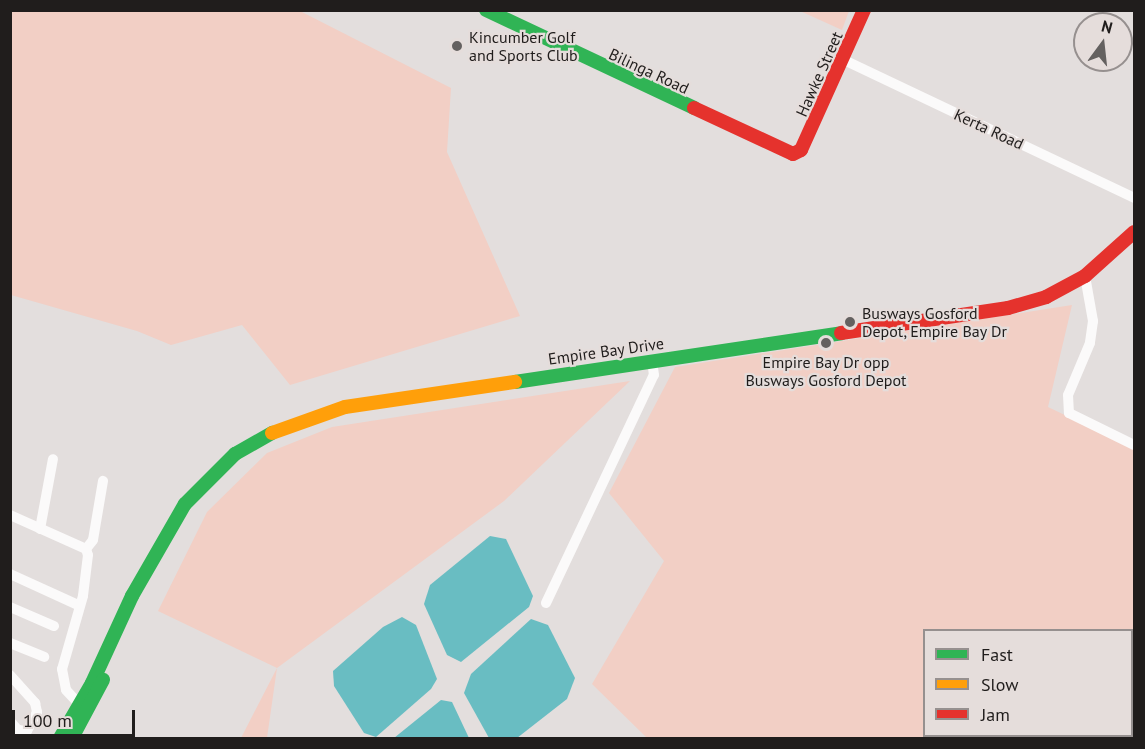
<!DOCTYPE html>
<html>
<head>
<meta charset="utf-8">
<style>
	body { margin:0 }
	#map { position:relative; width:1145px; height:749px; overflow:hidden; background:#e3dedd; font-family:"PT Sans",sans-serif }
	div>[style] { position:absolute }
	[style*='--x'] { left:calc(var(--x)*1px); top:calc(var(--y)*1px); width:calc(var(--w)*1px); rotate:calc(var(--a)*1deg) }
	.green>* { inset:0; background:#f2cfc5 }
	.water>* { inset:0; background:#69bdc2 }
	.street>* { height:10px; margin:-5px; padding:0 5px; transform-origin:5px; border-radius:5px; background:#fbfafa }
	.fast>* { height:14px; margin:-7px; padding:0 7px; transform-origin:7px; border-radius:7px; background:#30b455 }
	.slow>* { height:14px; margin:-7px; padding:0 7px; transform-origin:7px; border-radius:7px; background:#ff9f0a }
	.jam>* { height:14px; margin:-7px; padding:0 7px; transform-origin:7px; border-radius:7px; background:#e5322d }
	.dots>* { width:16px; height:16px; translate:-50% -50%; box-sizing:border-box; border:3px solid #e5dddb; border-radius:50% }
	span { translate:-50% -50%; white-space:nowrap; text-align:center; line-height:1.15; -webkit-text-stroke:4.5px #e5dddb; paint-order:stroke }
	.poi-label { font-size:16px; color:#201d1c }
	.left { translate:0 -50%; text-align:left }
	.street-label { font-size:16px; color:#201d1c }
	.frame { position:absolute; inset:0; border:12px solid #201d1c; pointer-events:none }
	.legend { position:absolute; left:923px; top:629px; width:210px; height:108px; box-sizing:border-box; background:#e5dddb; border:2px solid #96908f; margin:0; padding:8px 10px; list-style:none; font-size:18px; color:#201d1c }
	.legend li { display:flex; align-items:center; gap:12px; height:30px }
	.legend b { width:30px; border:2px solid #96908f }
	.north { position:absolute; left:1073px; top:12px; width:60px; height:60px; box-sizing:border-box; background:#e5dddb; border:2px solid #96908f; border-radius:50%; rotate:15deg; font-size:16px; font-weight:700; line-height:24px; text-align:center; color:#201d1c }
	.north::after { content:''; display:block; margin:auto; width:21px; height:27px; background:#646160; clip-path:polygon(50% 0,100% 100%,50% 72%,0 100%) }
	.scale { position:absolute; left:12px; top:710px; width:123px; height:27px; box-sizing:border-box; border:3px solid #201d1c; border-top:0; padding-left:8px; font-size:18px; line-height:21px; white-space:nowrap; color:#201d1c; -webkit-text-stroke:4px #e5dddb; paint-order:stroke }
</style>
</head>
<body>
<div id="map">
	<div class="green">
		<div style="clip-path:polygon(10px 11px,300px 11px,451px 88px,447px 152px,520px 316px,290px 385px,242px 325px,171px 345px,137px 331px,11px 295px)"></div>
		<div style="clip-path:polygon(800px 11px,849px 10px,849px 11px,842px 30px)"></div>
		<div style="clip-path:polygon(evenodd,1072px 305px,1048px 407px,1134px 448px,1134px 738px,647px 738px,592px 684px,664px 561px,609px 493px,675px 367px,1072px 305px,924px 630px,1132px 630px,1132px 736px,924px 736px,924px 630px)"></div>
		<div style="clip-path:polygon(630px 381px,504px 501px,277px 668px,267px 738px,241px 738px,277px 668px,158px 611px,207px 512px,267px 453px,332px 427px)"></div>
	</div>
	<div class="water">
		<div style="clip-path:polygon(490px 536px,506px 539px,533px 596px,529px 607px,461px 662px,447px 655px,424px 604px,430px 585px)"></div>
		<div style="clip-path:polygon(402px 617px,416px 625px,437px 679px,431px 689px,376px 737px,364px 733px,334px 686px,333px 671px,383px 627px)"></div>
		<div style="clip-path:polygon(531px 619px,548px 625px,575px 678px,567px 699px,517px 738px,489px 738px,464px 693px,471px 674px)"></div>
		<div style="clip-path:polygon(441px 700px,452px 702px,469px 738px,394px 738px)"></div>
	</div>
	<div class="street">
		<div style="--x:844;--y:60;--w:321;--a:25.4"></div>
		<div style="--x:1085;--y:276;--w:46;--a:79.9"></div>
		<div style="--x:1093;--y:321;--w:22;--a:98"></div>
		<div style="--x:1090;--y:343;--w:56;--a:112.9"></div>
		<div style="--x:1068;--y:395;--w:18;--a:87"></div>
		<div style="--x:1069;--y:413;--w:72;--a:26.2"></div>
		<div style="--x:10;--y:515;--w:83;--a:24.1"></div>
		<div style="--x:86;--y:549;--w:6;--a:72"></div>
		<div style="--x:88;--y:555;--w:41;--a:97"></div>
		<div style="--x:83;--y:596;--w:76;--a:106"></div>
		<div style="--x:62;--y:669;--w:21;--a:79"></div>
		<div style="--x:66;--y:690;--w:21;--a:47"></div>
		<div style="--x:40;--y:529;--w:71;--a:-79.5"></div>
		<div style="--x:86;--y:549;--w:11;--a:-52"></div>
		<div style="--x:93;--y:540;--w:60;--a:-80.4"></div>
		<div style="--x:10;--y:574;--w:75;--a:24.5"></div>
		<div style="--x:546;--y:603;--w:252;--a:-64.7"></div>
		<div style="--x:654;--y:375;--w:14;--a:-98"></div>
		<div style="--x:10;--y:607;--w:48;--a:23.4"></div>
		<div style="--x:10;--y:643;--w:37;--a:22"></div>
		<div style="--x:10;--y:675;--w:38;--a:48"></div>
		<div style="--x:35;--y:703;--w:9;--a:77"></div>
		<div style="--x:37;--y:712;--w:21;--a:118"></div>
		<div style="--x:27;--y:731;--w:9;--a:-174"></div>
		<div style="--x:18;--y:730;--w:12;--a:-132"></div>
	</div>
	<div class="fast">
		<div style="--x:486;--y:10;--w:230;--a:25.2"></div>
		<div style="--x:515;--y:382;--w:330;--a:-8.5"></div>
		<div style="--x:60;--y:738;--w:64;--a:-59.8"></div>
		<div style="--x:92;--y:683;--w:96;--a:-65.3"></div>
		<div style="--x:132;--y:596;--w:106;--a:-60.1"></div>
		<div style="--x:185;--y:504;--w:71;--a:-45"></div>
		<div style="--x:235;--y:454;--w:43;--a:-29.6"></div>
		<div style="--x:72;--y:738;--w:66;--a:-61.9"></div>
	</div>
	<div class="slow">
		<div style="--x:272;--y:433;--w:77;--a:-19.6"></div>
		<div style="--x:345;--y:407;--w:172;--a:-8.4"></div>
	</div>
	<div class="jam">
		<div style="--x:694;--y:108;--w:109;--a:24.9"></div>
		<div style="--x:793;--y:154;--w:9;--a:-27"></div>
		<div style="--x:801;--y:150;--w:154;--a:-65.8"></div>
		<div style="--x:841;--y:333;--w:169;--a:-8.5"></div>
		<div style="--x:1008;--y:308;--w:40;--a:-16"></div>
		<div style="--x:1046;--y:297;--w:44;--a:-28.3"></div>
		<div style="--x:1085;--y:276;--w:66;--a:-41.9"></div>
	</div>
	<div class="dots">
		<div style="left:457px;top:46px;background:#646160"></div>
		<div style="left:850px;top:322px;background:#646160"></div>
		<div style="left:826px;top:343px;background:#646160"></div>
	</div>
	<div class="poi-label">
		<span class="left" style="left:469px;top:46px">Kincumber Golf<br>and Sports Club</span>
		<span class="left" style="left:862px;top:322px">Busways Gosford<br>Depot, Empire Bay Dr</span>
		<span style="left:826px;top:371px">Empire Bay Dr opp<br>Busways Gosford Depot</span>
	</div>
	<div class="street-label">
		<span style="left:649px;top:71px;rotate:25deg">Bilinga Road</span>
		<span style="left:819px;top:74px;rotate:-66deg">Hawke Street</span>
		<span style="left:989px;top:129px;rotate:25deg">Kerta Road</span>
		<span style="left:606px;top:351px;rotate:-8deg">Empire Bay Drive</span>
	</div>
	<div class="frame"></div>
	<ul class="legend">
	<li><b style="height:8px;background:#30b455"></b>Fast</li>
	<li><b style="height:8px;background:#ff9f0a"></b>Slow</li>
	<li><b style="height:8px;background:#e5322d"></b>Jam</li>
	</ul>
	<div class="north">N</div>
	<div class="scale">100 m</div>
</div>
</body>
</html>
